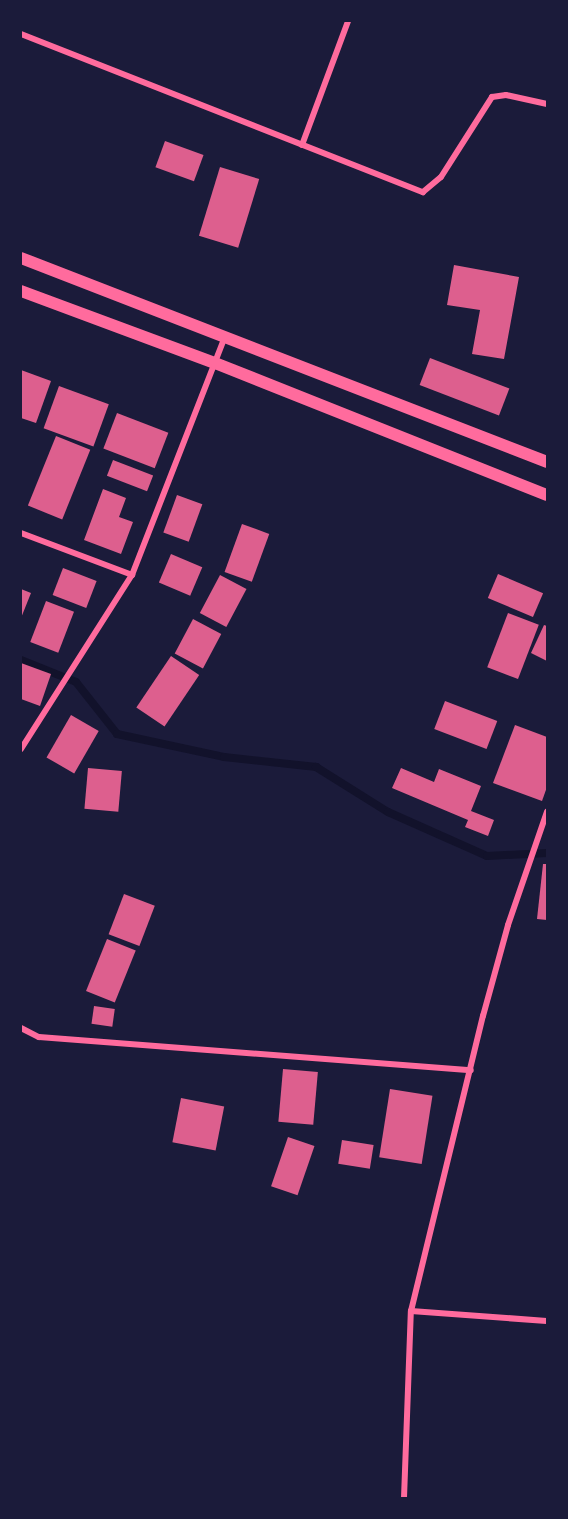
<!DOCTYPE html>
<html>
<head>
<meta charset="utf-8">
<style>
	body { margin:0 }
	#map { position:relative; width:568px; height:1519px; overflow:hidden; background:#1b1b3a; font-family:"Fira Sans Condensed",sans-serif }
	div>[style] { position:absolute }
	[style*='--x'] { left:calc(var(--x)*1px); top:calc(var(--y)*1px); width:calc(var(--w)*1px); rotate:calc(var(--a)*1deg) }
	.stream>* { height:8px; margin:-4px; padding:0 4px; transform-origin:4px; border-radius:4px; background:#12122b }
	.building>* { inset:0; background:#dd5f8e; transform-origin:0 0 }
	.minor>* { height:6px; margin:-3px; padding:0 3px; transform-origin:3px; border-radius:3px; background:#ff6b9d }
	.secondary>* { height:12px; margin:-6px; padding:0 6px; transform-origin:6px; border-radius:6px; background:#ff6b9d }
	span { translate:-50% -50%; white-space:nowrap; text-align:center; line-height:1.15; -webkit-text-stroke:6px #1b1b3a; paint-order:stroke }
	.frame { position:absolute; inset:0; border:22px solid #1b1b3a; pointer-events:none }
</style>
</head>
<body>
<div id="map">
	<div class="stream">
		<div style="--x:21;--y:660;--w:59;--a:21.8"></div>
		<div style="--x:76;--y:682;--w:66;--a:51.7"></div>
		<div style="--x:117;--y:734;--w:109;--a:12.1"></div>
		<div style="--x:224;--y:757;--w:93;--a:6.2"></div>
		<div style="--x:316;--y:767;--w:85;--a:32"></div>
		<div style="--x:388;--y:812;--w:108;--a:24"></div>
		<div style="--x:487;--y:856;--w:60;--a:-2.9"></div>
	</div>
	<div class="building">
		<div style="left:165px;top:141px;width:41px;height:28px;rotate:20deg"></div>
		<div style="left:220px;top:167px;width:41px;height:72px;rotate:17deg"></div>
		<div style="clip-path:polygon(454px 265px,519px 277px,504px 359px,472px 354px,480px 310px,447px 305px)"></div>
		<div style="left:430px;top:358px;width:85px;height:29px;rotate:21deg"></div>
		<div style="clip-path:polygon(21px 370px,51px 381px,36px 423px,21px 418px)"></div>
		<div style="left:59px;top:386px;width:53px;height:45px;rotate:20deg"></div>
		<div style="left:117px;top:413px;width:55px;height:38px;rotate:21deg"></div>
		<div style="left:56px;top:436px;width:37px;height:75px;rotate:22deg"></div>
		<div style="left:113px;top:460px;width:43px;height:17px;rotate:21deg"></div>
		<div style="clip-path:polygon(103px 489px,126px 498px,119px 517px,133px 522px,121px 554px,84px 540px)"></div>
		<div style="left:177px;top:495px;width:27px;height:40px;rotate:20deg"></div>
		<div style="left:242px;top:524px;width:29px;height:51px;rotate:20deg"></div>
		<div style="left:171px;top:554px;width:34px;height:31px;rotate:23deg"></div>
		<div style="left:63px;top:568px;width:36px;height:29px;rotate:21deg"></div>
		<div style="left:498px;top:574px;width:49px;height:26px;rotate:23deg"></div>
		<div style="left:220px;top:575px;width:30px;height:43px;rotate:28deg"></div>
		<div style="clip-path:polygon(21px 589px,31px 593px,21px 618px)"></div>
		<div style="left:46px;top:601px;width:30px;height:44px;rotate:21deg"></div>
		<div style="left:508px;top:613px;width:33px;height:58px;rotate:21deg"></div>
		<div style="left:193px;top:619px;width:32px;height:39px;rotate:28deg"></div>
		<div style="clip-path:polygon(544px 625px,547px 626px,547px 661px,531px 653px)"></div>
		<div style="left:171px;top:656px;width:34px;height:62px;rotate:34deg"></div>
		<div style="clip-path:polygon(21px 663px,51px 674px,40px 706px,21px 699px)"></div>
		<div style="left:445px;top:701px;width:56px;height:30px;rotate:21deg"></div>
		<div style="left:71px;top:715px;width:32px;height:49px;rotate:30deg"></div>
		<div style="clip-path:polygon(515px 725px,547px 737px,547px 787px,542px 801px,493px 783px)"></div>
		<div style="left:88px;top:768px;width:34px;height:41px;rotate:5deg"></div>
		<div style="clip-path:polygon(401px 768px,434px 782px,439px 769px,481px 786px,471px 811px,494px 820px,488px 836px,465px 827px,468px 820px,392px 788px)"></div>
		<div style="clip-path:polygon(543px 864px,547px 864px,547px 920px,537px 919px)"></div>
		<div style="left:124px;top:894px;width:33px;height:43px;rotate:21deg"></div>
		<div style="left:107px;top:939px;width:31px;height:56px;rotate:22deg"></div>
		<div style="left:94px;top:1006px;width:21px;height:18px;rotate:8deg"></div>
		<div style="left:283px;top:1069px;width:35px;height:53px;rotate:5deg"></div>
		<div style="left:390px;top:1089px;width:43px;height:69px;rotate:9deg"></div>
		<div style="left:181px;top:1098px;width:44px;height:45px;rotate:11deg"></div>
		<div style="left:288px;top:1137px;width:28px;height:52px;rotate:19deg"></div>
		<div style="left:342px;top:1140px;width:32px;height:24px;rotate:9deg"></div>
	</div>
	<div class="minor">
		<div style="--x:21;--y:34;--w:432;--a:21.5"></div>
		<div style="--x:423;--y:192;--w:23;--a:-40"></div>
		<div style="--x:441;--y:177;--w:95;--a:-57.5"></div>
		<div style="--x:492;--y:97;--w:14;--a:-8"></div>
		<div style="--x:506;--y:95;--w:42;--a:12.4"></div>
		<div style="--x:302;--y:145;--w:132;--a:-69.6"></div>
		<div style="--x:21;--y:533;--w:119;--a:20.7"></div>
		<div style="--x:21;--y:749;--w:206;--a:-57.5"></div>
		<div style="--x:132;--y:575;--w:256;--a:-68.7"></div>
		<div style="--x:21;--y:1028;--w:20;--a:27"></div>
		<div style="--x:39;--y:1037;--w:433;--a:4.4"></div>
		<div style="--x:411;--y:1311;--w:136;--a:4.2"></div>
		<div style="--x:404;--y:1498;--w:187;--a:-87.9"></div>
		<div style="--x:411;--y:1311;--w:304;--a:-76.3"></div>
		<div style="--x:483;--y:1016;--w:94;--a:-74.6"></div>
		<div style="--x:508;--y:925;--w:120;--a:-71"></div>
	</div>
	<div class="secondary">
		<div style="--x:21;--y:258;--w:564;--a:21.2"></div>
		<div style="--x:21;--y:291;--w:207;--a:20.4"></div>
		<div style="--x:215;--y:363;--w:357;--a:21.7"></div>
	</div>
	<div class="frame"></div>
</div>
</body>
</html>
